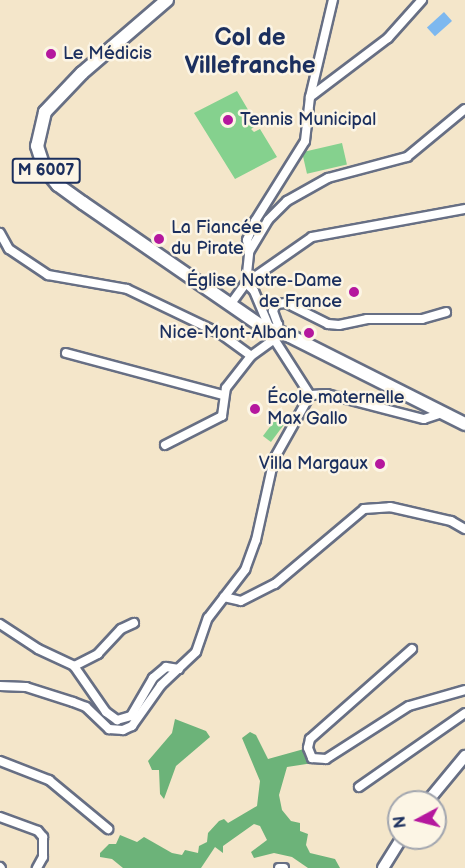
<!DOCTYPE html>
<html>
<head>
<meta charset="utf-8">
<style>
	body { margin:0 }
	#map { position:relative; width:465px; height:868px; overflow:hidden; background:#f4e6ca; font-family:"Balsamiq Sans",sans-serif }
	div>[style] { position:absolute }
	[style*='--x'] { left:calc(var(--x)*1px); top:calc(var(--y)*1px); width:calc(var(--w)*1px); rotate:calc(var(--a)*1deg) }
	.green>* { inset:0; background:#85d18e; transform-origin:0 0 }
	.forest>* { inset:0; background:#6cb379 }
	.water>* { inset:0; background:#7db8ef; transform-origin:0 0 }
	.roads { filter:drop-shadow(2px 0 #676f84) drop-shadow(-2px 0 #676f84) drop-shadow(0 2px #676f84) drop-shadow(0 -2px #676f84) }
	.street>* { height:8px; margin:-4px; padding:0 4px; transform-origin:4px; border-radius:4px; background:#fff }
	.secondary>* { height:10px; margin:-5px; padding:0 5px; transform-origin:5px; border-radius:5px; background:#fff }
	.primary>* { height:12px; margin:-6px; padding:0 6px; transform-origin:6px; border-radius:6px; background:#fff }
	.dots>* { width:16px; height:16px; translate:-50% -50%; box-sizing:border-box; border:3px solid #fcf5e5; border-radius:50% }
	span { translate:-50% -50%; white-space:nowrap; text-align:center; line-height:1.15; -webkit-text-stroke:5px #fcf5e5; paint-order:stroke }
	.shield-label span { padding:2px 4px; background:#fcf5e5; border:2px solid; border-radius:4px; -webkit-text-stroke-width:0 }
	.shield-label { font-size:16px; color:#1b2f5e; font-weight:700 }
	.poi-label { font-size:18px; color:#1b2f5e }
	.left { translate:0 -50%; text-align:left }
	.right { translate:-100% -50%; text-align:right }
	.district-label { font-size:24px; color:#1b2f5e; font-weight:700 }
	.north { position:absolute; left:387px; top:790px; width:60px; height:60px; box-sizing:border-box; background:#fcf5e5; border:2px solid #a2a6af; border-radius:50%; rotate:263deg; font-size:16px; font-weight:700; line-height:24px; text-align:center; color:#1b2f5e }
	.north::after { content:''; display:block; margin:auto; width:21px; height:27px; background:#b5179e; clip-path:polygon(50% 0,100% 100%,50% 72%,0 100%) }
</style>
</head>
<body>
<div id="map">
	<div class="green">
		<div style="clip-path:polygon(237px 91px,257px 125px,251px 129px,254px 132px,260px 129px,277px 157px,235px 179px,194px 113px)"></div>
		<div style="left:342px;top:143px;width:22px;height:41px;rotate:77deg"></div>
		<div style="left:278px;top:416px;width:10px;height:25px;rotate:37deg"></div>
	</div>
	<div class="forest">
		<div style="clip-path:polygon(175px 719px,206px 731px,210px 737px,176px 766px,164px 799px,160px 794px,159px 770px,152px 770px,148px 761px,172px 733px)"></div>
		<div style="clip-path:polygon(250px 732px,256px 735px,268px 759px,304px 749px,313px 763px,287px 767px,279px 795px,282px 810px,291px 821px,300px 823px,300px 831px,308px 834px,306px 845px,310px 853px,335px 859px,340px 868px,308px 868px,292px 857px,274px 853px,254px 858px,251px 852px,267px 840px,260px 826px,254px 824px,223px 846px,223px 853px,215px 847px,201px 868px,123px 868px,112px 859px,100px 857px,100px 853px,109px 844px,116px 844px,120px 835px,137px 842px,144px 837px,172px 853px,182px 855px,185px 850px,198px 853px,199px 846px,207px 842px,208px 833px,219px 821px,224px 819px,228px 823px,257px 806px,260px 781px,242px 738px)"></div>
	</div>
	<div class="water">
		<div style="left:444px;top:12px;width:12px;height:23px;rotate:48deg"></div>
	</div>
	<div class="roads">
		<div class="street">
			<div style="--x:310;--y:97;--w:100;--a:-76.7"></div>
			<div style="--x:0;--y:233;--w:18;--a:61"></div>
			<div style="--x:9;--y:249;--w:47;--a:33.7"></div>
			<div style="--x:48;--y:275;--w:80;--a:10"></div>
			<div style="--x:127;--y:289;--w:104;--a:25.6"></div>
			<div style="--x:221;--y:334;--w:37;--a:36"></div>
			<div style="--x:249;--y:252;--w:12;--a:-99"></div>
			<div style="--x:247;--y:240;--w:21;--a:-67"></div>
			<div style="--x:255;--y:221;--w:94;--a:-58"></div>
			<div style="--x:305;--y:141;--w:44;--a:-83.5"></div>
			<div style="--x:310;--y:97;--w:98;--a:-37.1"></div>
			<div style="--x:388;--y:38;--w:51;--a:-48.2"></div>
			<div style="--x:246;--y:283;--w:80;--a:-34.9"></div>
			<div style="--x:312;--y:237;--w:156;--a:-10.4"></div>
			<div style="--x:246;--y:283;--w:11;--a:45"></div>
			<div style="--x:254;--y:291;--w:41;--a:67.2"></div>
			<div style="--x:230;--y:305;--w:27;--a:-54"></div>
			<div style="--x:246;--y:283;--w:31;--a:-84"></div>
			<div style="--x:249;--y:252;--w:37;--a:-59"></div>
			<div style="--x:268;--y:220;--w:27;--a:-45"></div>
			<div style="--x:287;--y:201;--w:47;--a:-29.3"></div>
			<div style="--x:328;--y:178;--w:82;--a:-14.9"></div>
			<div style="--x:407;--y:157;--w:75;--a:-39.6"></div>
			<div style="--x:274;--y:339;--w:67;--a:57.3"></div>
			<div style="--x:66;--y:353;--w:163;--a:15"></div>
			<div style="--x:310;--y:395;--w:17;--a:-3"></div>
			<div style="--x:327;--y:394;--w:100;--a:14.5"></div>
			<div style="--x:424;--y:419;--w:20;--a:-18"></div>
			<div style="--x:165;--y:445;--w:64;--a:-27"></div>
			<div style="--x:222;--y:416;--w:28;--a:-82"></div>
			<div style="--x:226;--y:388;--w:41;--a:-52"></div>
			<div style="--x:251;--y:356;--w:29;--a:-36"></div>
			<div style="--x:274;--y:339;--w:15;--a:-74"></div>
			<div style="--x:278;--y:325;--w:15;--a:-110"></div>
			<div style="--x:273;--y:311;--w:8;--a:-67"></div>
			<div style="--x:276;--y:304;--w:10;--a:-6"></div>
			<div style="--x:286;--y:303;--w:47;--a:26.6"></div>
			<div style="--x:328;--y:324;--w:11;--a:5"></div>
			<div style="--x:339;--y:325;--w:29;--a:-12"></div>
			<div style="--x:367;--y:319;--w:55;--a:0"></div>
			<div style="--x:422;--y:319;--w:25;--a:-16"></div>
			<div style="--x:224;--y:597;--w:17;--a:13"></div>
			<div style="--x:241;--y:601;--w:38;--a:-27"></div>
			<div style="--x:275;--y:584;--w:116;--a:-40.1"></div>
			<div style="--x:364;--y:509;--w:26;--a:-4"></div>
			<div style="--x:390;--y:507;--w:63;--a:12.9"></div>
			<div style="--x:451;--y:521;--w:16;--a:30"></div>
			<div style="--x:134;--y:623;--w:14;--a:155"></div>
			<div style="--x:121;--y:629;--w:34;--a:133"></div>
			<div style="--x:98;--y:654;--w:27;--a:153"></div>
			<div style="--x:74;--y:666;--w:56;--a:55.2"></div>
			<div style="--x:106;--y:712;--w:14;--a:36"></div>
			<div style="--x:117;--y:720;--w:15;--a:-16"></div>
			<div style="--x:131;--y:716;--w:44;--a:-59.9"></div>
			<div style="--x:153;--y:678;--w:17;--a:-40"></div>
			<div style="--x:166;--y:667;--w:13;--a:9"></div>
			<div style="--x:0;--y:624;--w:45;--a:33.3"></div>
			<div style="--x:38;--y:649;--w:40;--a:25"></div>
			<div style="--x:412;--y:649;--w:136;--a:138.6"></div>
			<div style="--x:310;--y:739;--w:9;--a:103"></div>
			<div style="--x:308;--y:748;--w:11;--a:68"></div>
			<div style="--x:312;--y:758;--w:14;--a:4"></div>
			<div style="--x:326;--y:759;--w:98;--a:-32.6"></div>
			<div style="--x:409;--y:706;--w:58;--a:-15.9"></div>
			<div style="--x:0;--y:686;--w:26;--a:2"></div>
			<div style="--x:26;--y:687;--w:49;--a:17.7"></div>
			<div style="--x:73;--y:702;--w:14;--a:21"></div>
			<div style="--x:86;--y:707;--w:32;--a:44"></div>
			<div style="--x:109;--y:729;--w:14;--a:4"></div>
			<div style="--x:123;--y:730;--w:10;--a:-24"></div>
			<div style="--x:132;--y:726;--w:50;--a:-54.7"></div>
			<div style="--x:161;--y:685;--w:48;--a:-43.3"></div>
			<div style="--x:196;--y:652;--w:36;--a:-71"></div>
			<div style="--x:208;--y:618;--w:61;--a:-52.4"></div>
			<div style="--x:245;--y:570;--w:32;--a:-70"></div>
			<div style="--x:256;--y:540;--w:83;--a:-77.5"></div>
			<div style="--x:274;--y:459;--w:73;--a:-60.6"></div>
			<div style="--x:0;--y:761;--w:53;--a:21.2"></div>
			<div style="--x:49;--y:780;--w:77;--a:39.7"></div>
			<div style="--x:359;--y:787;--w:129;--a:-34.9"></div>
			<div style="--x:0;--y:817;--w:40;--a:20.2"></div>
			<div style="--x:38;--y:831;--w:8;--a:50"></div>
			<div style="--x:43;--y:837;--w:20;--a:90"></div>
			<div style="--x:43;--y:857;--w:13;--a:119"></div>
			<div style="--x:0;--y:867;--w:1;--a:45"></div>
			<div style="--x:279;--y:868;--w:5;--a:0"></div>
		</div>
		<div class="secondary">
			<div style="--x:427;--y:802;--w:60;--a:-50.4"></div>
			<div style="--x:383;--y:868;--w:36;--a:-58"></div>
		</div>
		<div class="primary">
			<div style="--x:167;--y:0;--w:112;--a:139.3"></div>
			<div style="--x:82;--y:73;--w:54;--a:133.5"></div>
			<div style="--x:45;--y:112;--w:35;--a:103"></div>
			<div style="--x:37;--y:146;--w:23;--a:72"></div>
			<div style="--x:44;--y:168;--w:22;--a:51"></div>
			<div style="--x:58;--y:185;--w:31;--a:36"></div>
			<div style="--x:83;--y:203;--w:216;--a:34.6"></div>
			<div style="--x:261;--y:326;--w:31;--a:19"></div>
			<div style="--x:290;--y:336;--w:196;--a:26.7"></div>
		</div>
	</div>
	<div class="dots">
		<div style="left:51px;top:54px;background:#b5179e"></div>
		<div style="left:228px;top:120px;background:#b5179e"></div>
		<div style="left:159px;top:239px;background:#b5179e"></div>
		<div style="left:354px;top:292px;background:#b5179e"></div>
		<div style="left:309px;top:333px;background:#b5179e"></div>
		<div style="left:255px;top:409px;background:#b5179e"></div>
		<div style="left:380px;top:464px;background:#b5179e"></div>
	</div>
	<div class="shield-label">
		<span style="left:46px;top:171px">M 6007</span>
	</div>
	<div class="poi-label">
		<span class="left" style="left:63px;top:54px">Le Médicis</span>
		<span class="left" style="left:240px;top:120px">Tennis Municipal</span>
		<span class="left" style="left:171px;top:239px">La Fiancée<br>du Pirate</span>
		<span class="right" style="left:342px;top:292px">Église Notre-Dame<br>de France</span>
		<span class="right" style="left:297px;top:333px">Nice-Mont-Alban</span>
		<span class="left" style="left:267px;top:409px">École maternelle<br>Max Gallo</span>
		<span class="right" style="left:368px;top:464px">Villa Margaux</span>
	</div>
	<div class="district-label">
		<span style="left:250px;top:52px">Col de<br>Villefranche</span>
	</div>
	<div class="north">N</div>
</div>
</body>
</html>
